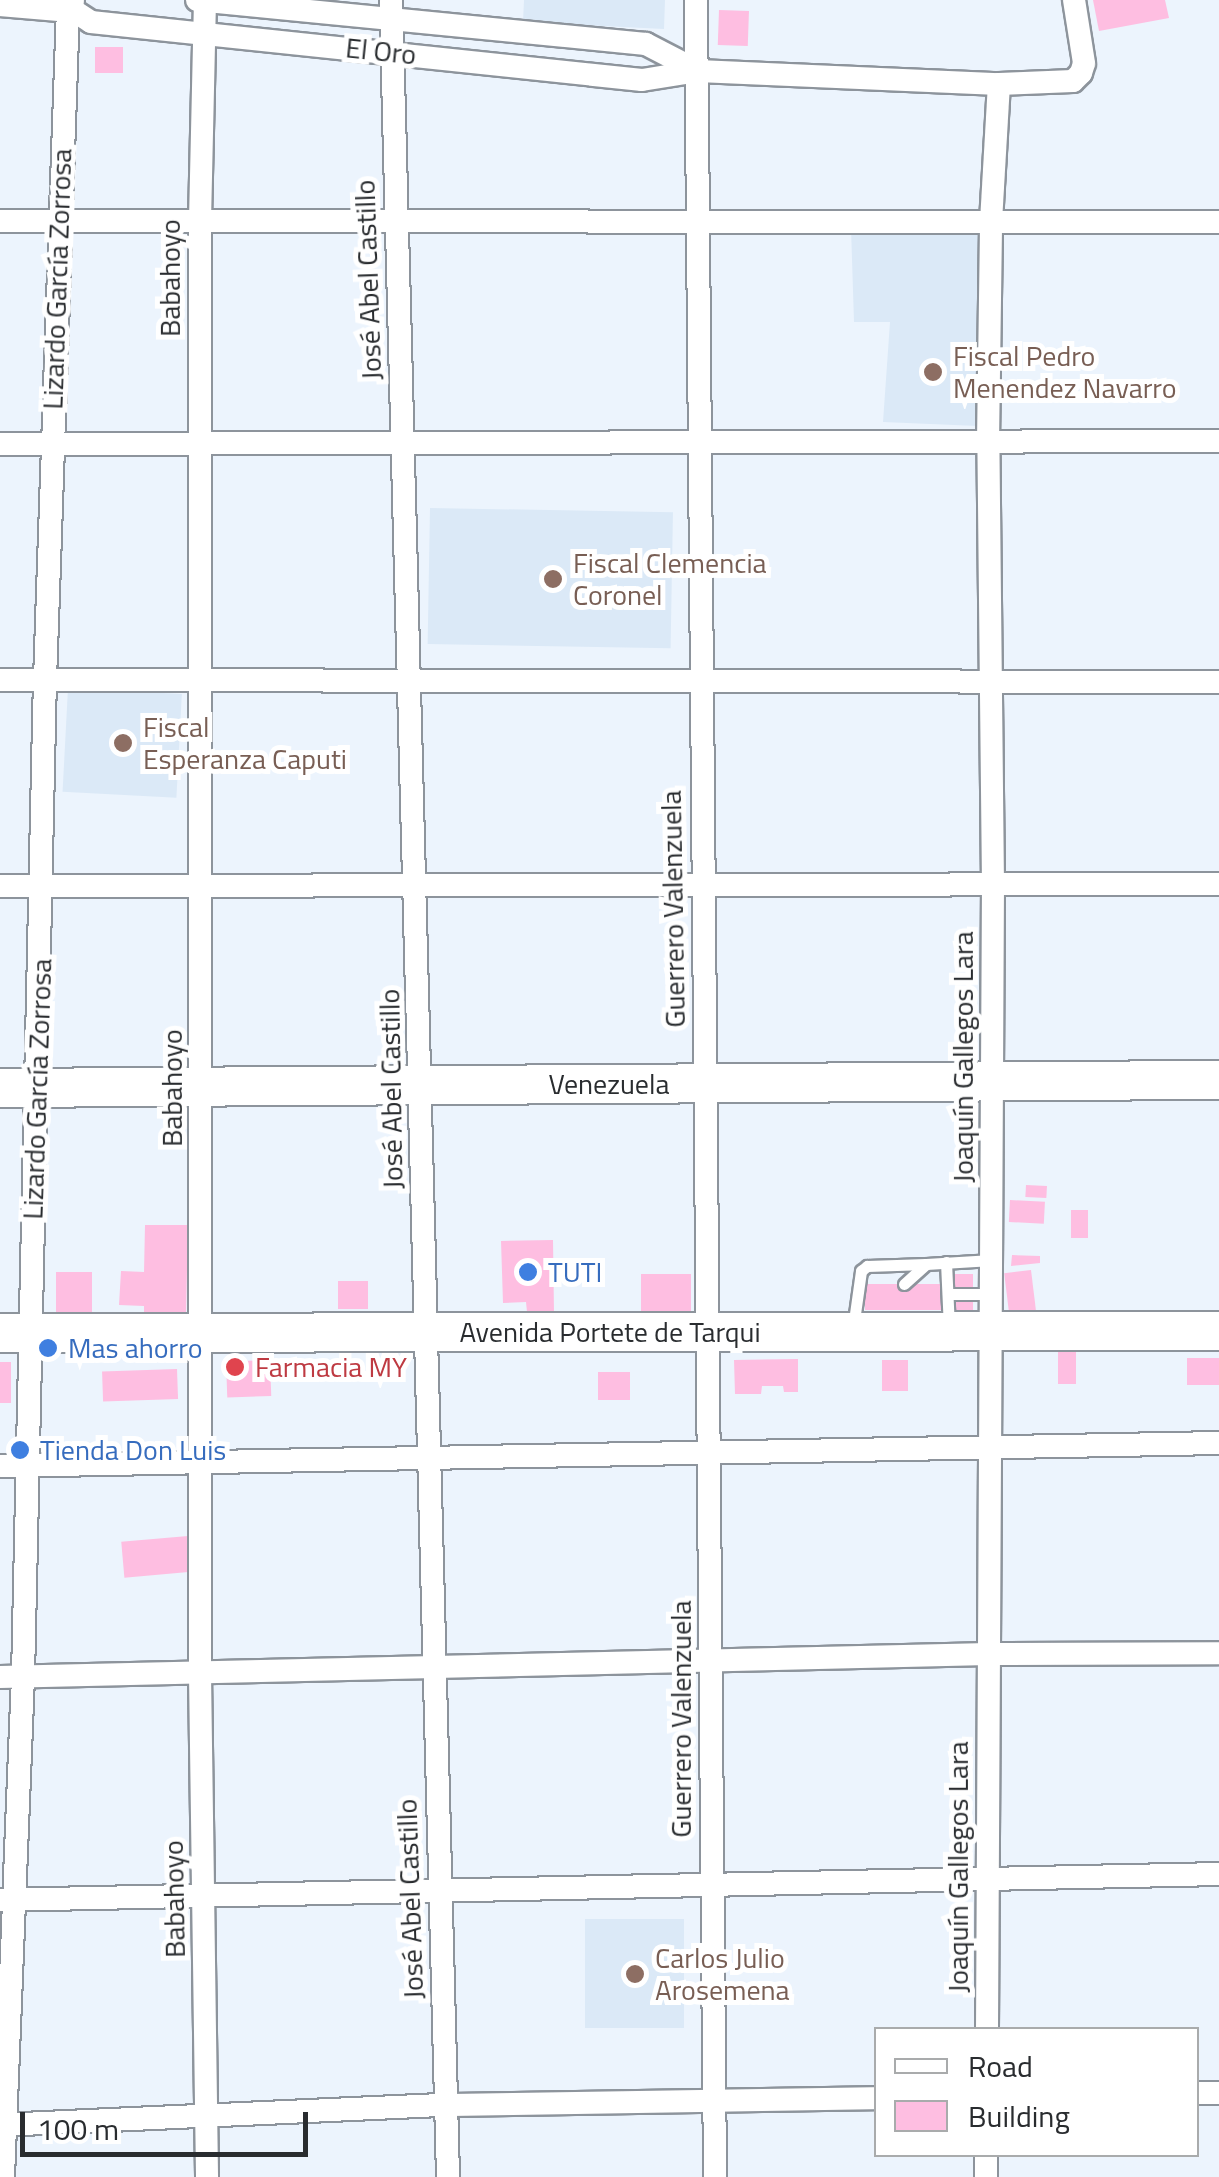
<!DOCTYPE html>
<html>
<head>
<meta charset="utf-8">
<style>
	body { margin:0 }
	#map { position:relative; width:1219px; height:2177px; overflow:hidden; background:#ecf4fd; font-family:"Titillium Web",sans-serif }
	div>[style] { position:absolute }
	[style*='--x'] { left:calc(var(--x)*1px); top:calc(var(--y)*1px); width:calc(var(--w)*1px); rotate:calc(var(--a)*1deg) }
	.built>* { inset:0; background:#dbe9f7; transform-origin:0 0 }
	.building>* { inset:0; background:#febee1; transform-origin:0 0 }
	.roads { filter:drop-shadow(2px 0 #8d949c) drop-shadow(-2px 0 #8d949c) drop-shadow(0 2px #8d949c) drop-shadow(0 -2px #8d949c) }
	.service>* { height:11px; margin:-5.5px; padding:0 5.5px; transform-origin:5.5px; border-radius:5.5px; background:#fff }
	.minor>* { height:22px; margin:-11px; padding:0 11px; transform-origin:11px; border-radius:11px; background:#fff }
	.tertiary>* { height:30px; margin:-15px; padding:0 15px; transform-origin:15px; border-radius:15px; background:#fff }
	.primary>* { height:38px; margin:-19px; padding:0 19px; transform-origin:19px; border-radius:19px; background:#fff }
	.dots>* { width:28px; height:28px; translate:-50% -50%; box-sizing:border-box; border:5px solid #fff; border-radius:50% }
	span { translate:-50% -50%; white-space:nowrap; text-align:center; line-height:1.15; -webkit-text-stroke:10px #fff; paint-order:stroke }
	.street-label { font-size:28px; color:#292c2f }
	.education-label { font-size:28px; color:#785e54 }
	.left { translate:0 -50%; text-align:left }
	.shop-label { font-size:28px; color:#366cbe }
	.health-label { font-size:28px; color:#be3a42 }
	.legend { position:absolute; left:874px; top:2027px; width:325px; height:130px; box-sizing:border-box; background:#fff; border:2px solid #a9abac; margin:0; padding:12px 18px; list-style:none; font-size:30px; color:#292c2f }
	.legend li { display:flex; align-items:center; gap:20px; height:50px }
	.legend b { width:50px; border:2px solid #a9abac }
	.scale { position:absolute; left:20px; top:2112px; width:288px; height:45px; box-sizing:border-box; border:5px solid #292c2f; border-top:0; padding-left:12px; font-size:30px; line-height:35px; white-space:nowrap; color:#292c2f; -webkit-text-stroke:8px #fff; paint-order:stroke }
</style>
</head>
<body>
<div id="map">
	<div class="built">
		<div style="clip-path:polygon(524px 0,665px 0,664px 29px,523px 22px)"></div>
		<div style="clip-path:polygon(851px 228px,980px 232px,978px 426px,883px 422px,890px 322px,854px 322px)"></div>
		<div style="left:430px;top:508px;width:243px;height:136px;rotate:1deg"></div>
		<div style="left:68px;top:688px;width:114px;height:104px;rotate:3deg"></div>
		<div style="left:585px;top:1919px;width:99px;height:109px"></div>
	</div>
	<div class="building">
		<div style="clip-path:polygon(1093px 0,1165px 0,1169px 18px,1099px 31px)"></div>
		<div style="left:719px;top:10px;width:30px;height:35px;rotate:2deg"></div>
		<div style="left:95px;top:47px;width:28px;height:26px"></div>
		<div style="left:1026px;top:1185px;width:21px;height:12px;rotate:3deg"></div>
		<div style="left:1010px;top:1200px;width:35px;height:22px;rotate:3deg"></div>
		<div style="left:1071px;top:1210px;width:17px;height:28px"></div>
		<div style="clip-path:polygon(145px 1225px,188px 1225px,186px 1315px,144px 1314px,144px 1306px,119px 1305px,121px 1271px,144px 1272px)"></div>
		<div style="clip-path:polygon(553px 1240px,554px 1312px,527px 1312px,526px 1302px,503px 1303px,501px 1241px)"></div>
		<div style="clip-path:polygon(1012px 1255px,1040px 1256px,1040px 1263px,1011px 1266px)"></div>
		<div style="left:1031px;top:1270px;width:41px;height:27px;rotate:83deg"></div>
		<div style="left:56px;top:1272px;width:36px;height:42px"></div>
		<div style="left:641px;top:1274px;width:50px;height:39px"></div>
		<div style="left:951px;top:1274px;width:22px;height:40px"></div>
		<div style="left:338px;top:1281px;width:30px;height:28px"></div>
		<div style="left:865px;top:1284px;width:79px;height:26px"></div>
		<div style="left:1058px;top:1351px;width:18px;height:33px"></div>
		<div style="left:1187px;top:1358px;width:32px;height:27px"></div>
		<div style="clip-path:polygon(798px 1359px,798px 1392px,784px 1392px,783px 1386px,762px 1386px,761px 1394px,735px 1394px,734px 1360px)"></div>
		<div style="left:270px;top:1360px;width:36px;height:44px;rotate:88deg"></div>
		<div style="left:882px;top:1360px;width:26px;height:31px"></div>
		<div style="left:0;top:1362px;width:11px;height:41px"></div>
		<div style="left:177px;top:1369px;width:30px;height:75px;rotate:88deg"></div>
		<div style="left:598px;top:1372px;width:32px;height:28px"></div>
		<div style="left:188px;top:1536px;width:36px;height:67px;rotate:85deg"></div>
	</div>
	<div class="roads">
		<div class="service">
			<div style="--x:946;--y:1262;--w:65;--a:87.4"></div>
			<div style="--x:904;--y:1284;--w:30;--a:-42"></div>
			<div style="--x:926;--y:1264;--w:66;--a:-3.5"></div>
			<div style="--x:948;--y:1294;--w:42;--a:0"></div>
			<div style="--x:853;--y:1328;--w:58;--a:-82"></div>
			<div style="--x:861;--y:1271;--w:8;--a:-40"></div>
			<div style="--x:867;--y:1266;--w:59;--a:-1.9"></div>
		</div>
		<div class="minor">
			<div style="--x:197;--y:0;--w:451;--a:5.6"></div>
			<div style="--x:646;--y:44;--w:59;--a:27.4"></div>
			<div style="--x:205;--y:0;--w:221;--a:91.3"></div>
			<div style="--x:200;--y:221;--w:1453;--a:90"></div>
			<div style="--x:200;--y:1674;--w:503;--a:89.2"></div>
			<div style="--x:391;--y:0;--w:2178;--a:88.5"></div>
			<div style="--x:696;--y:0;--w:2177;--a:89.5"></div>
			<div style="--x:68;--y:7;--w:27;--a:33"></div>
			<div style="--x:91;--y:22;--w:554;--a:6.01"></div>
			<div style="--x:642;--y:80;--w:57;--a:-9.1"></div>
			<div style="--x:698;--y:71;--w:301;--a:2.5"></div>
			<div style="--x:999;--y:84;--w:74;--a:-2.3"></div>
			<div style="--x:1073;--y:81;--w:11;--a:-45"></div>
			<div style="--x:1081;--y:73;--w:10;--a:-73"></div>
			<div style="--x:1084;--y:63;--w:64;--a:-99"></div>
			<div style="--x:0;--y:221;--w:1219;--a:0.05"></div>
			<div style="--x:0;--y:444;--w:1219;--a:-0.14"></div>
			<div style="--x:0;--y:680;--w:1219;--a:0.09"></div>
			<div style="--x:0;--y:886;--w:1219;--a:-0.09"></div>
			<div style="--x:0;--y:1466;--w:1219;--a:-1.08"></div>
			<div style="--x:0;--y:1677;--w:989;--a:-1.33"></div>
			<div style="--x:989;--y:1654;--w:230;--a:-0.2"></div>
			<div style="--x:0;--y:1900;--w:1219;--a:-1.22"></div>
			<div style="--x:987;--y:2030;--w:1145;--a:-89.7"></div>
			<div style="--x:993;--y:885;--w:443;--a:-90.6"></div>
			<div style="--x:988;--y:442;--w:220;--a:-89.2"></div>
			<div style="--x:991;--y:222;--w:138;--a:-86.7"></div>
			<div style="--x:1196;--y:2093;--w:23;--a:0"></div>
			<div style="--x:0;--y:2125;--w:446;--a:-2.6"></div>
			<div style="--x:446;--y:2105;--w:430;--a:-0.9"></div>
			<div style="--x:3;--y:2177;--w:500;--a:-87.71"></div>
			<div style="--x:23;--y:1677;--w:997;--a:-88.74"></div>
			<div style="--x:45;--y:680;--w:673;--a:-88.04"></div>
			<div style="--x:986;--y:2177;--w:23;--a:-90"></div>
		</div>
		<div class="tertiary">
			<div style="--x:0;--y:1;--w:68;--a:5"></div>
			<div style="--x:68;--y:7;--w:7;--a:-82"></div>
		</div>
		<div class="primary">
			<div style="--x:0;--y:1088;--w:1219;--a:-0.38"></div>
			<div style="--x:0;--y:1333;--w:1219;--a:-0.09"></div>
		</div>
	</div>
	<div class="dots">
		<div style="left:933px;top:372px;background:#8d6e63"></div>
		<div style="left:553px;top:579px;background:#8d6e63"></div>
		<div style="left:123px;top:743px;background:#8d6e63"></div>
		<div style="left:528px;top:1272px;background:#3f7fe0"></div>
		<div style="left:48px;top:1348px;background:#3f7fe0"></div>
		<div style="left:235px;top:1367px;background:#e0444e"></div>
		<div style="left:20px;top:1450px;background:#3f7fe0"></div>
		<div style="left:635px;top:1974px;background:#8d6e63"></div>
	</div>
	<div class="street-label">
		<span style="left:381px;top:51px;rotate:6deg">El Oro</span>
		<span style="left:170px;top:278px;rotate:-90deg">Babahoyo</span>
		<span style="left:57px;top:279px;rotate:-88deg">Lizardo García Zorrosa</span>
		<span style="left:368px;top:280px;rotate:-92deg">José Abel Castillo</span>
		<span style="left:673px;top:909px;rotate:-91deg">Guerrero Valenzuela</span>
		<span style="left:963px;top:1057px;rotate:-90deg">Joaquín Gallegos Lara</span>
		<span style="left:609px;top:1084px">Venezuela</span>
		<span style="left:172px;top:1088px;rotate:-90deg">Babahoyo</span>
		<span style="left:37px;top:1089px;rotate:-88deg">Lizardo García Zorrosa</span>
		<span style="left:391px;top:1089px;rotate:-91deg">José Abel Castillo</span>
		<span style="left:610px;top:1332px">Avenida Portete de Tarqui</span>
		<span style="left:681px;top:1719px;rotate:-90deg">Guerrero Valenzuela</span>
		<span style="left:958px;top:1867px;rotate:-90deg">Joaquín Gallegos Lara</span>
		<span style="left:174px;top:1899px;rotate:-91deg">Babahoyo</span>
		<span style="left:410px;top:1899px;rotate:-92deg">José Abel Castillo</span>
	</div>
	<div class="education-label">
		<span class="left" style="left:953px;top:372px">Fiscal Pedro<br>Menendez Navarro</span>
		<span class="left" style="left:573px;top:579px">Fiscal Clemencia<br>Coronel</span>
		<span class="left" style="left:143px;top:743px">Fiscal<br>Esperanza Caputi</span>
		<span class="left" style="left:655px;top:1974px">Carlos Julio<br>Arosemena</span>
	</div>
	<div class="shop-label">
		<span class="left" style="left:548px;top:1272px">TUTI</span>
		<span class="left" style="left:68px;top:1348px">Mas ahorro</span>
		<span class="left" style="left:40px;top:1450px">Tienda Don Luis</span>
	</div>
	<div class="health-label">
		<span class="left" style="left:255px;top:1367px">Farmacia MY</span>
	</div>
	<ul class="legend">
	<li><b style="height:12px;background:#fff"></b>Road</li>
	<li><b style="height:28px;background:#febee1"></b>Building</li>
	</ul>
	<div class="scale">100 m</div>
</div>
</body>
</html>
